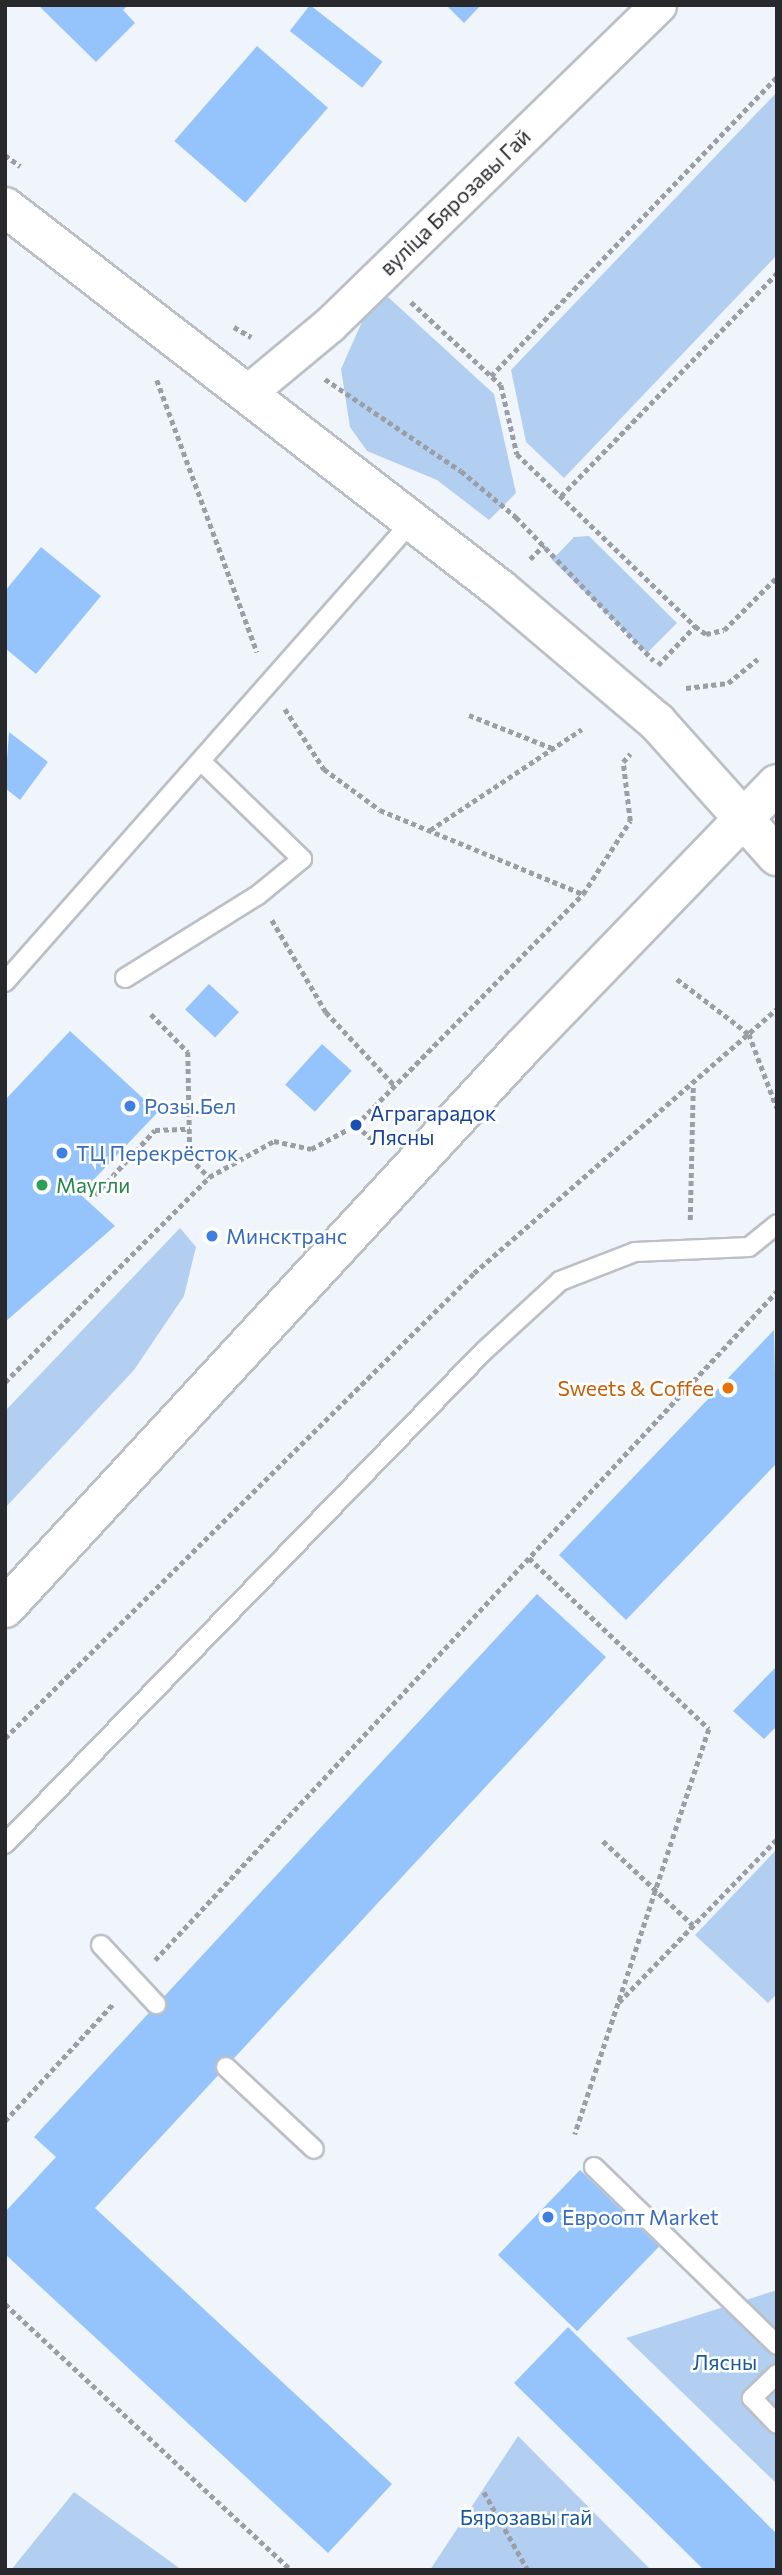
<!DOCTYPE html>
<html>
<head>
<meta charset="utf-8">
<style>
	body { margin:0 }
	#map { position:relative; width:782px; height:2575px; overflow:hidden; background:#f0f5fc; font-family:Commissioner,sans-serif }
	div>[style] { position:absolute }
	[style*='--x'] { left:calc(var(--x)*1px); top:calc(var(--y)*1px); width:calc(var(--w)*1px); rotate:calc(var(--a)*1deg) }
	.green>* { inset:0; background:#b2cff2 }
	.building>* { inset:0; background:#95c4fc; transform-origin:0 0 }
	.path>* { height:4.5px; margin-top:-2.25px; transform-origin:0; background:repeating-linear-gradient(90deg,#9b9ea4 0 5px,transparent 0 8.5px) }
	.roads { filter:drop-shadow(2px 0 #bbc0c7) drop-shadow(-2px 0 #bbc0c7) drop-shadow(0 2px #bbc0c7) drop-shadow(0 -2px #bbc0c7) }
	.lane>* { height:18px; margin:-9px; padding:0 9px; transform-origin:9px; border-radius:9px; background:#fff }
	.street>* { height:35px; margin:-17.5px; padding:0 17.5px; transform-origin:17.5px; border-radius:17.5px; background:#fff }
	.secondary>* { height:38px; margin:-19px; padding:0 19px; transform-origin:19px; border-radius:19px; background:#fff }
	.dots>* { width:19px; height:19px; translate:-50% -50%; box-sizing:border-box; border:4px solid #fff; border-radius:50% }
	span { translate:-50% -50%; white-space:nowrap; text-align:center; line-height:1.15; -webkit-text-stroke:5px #fff; paint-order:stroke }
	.street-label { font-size:21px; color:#27292c }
	.shop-label { font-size:21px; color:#366cbe }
	.left { translate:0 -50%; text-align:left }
	.transit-label { font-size:21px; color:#164399 }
	.leisure-label { font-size:21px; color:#27864d }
	.food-label { font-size:21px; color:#c56008 }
	.right { translate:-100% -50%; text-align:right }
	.park-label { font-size:21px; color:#18579a }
	.frame { position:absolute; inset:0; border:7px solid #27292c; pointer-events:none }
</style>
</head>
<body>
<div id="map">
	<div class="green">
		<div style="clip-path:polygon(777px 92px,777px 255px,564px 478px,526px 442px,511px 370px)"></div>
		<div style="clip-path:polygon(388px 297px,494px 394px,516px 493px,489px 520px,437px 480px,367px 451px,350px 427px,341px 369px,365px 315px)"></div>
		<div style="clip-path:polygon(589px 536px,677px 623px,647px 653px,552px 560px,574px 537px)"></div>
		<div style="clip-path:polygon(180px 1228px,196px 1247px,184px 1296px,134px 1370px,5px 1508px,5px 1411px)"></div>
		<div style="clip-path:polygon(777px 1849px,777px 1994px,768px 2003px,695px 1935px)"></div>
		<div style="clip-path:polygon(777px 2290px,777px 2484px,626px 2338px)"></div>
		<div style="clip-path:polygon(518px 2436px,651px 2570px,430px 2570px)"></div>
		<div style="clip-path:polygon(74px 2492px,182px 2570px,11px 2570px)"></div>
	</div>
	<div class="building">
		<div style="clip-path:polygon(38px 5px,128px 5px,123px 10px,135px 23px,96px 62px)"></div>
		<div style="left:310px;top:5px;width:92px;height:33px;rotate:38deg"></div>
		<div style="clip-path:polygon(446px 5px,481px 5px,464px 23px)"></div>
		<div style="left:257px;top:46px;width:94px;height:126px;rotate:41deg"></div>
		<div style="clip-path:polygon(41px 547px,101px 596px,36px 674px,5px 648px,5px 591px)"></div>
		<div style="clip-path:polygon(9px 732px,48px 762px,20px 800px,5px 788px)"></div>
		<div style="left:209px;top:984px;width:41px;height:35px;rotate:43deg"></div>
		<div style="clip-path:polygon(70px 1031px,158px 1112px,80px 1194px,115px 1226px,5px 1322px,5px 1100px)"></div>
		<div style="left:322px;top:1044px;width:40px;height:55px;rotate:42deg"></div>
		<div style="clip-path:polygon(774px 1330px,777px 1463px,626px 1620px,559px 1555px)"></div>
		<div style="clip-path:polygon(537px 1594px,606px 1657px,95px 2208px,392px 2484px,328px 2553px,5px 2254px,5px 2212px,56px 2157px,34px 2137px)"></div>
		<div style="clip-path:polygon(777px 1666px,777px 1726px,764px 1739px,733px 1711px)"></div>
		<div style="left:580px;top:2170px;width:110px;height:118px;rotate:44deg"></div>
		<div style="clip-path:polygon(568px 2327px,777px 2534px,777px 2570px,704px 2570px,514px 2383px)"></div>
	</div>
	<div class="path">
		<div style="--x:5;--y:155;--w:19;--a:36"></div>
		<div style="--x:411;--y:302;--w:122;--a:42.7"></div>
		<div style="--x:501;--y:385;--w:71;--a:76.9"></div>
		<div style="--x:517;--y:454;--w:248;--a:44"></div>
		<div style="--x:234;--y:327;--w:20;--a:30"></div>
		<div style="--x:491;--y:376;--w:414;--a:-46.3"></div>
		<div style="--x:325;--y:379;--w:164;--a:34.1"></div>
		<div style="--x:461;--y:471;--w:72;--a:39.9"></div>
		<div style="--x:516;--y:517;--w:199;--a:46.2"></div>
		<div style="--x:157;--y:380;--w:290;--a:69.8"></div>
		<div style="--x:561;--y:496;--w:310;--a:-45.9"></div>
		<div style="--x:530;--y:559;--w:20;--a:-45"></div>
		<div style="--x:658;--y:665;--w:54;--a:-46.5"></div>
		<div style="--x:695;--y:626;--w:14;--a:36"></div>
		<div style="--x:706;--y:634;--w:18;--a:-13"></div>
		<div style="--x:724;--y:630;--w:75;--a:-45"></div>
		<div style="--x:686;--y:688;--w:42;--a:-6.8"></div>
		<div style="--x:728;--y:683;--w:38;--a:-39"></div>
		<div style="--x:285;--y:709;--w:72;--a:57"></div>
		<div style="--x:324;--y:769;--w:69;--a:36.2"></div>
		<div style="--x:380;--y:810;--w:220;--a:22.5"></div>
		<div style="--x:469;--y:715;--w:89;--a:21.7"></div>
		<div style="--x:430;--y:830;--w:182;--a:-33.6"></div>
		<div style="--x:272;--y:920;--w:107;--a:59.6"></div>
		<div style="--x:326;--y:1012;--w:100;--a:47"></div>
		<div style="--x:677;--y:979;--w:91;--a:37.4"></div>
		<div style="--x:749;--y:1034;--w:79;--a:69.3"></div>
		<div style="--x:151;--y:1014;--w:53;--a:45.8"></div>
		<div style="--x:188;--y:1052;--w:106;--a:88.9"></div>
		<div style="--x:190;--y:1158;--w:27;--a:45"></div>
		<div style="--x:356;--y:1125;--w:27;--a:42"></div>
		<div style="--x:95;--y:1195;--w:88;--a:-47.3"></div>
		<div style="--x:155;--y:1130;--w:35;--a:-2"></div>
		<div style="--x:690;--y:1220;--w:134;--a:-88.7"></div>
		<div style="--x:5;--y:1382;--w:289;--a:-45.1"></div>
		<div style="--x:209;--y:1177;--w:74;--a:-29"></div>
		<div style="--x:274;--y:1141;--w:38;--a:12"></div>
		<div style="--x:311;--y:1149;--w:51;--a:-28.1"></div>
		<div style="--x:356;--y:1125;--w:324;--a:-45.5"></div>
		<div style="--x:583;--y:894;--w:87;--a:-57.2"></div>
		<div style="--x:630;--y:821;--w:59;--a:-96.8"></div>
		<div style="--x:623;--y:762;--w:11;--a:-49"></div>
		<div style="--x:529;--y:1558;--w:248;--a:43.5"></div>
		<div style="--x:709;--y:1729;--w:427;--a:108.3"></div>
		<div style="--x:5;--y:1738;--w:660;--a:-44.75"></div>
		<div style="--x:474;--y:1273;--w:402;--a:-41.1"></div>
		<div style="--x:603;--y:1841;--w:123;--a:43"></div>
		<div style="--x:155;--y:1960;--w:913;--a:-47.08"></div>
		<div style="--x:619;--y:2002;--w:227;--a:-45.9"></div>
		<div style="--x:5;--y:2121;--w:159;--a:-47.3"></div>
		<div style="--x:5;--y:2304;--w:391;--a:42.9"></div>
		<div style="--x:484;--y:2492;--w:90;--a:60.6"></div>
	</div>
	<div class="roads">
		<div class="lane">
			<div style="--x:125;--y:978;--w:157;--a:-32"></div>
			<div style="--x:258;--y:895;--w:57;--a:-39.3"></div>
			<div style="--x:302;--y:859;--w:141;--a:-135.9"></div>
			<div style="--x:5;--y:982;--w:616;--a:-48.55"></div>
			<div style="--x:5;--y:1844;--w:687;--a:-45.83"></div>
			<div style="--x:484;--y:1351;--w:103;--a:-42.6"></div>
			<div style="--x:560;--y:1281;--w:80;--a:-21.1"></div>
			<div style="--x:635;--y:1252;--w:114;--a:-2.5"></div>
			<div style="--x:749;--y:1247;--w:36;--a:-39"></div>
			<div style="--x:101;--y:1945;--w:81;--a:47"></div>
			<div style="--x:226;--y:2067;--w:120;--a:43"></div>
			<div style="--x:594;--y:2167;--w:255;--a:44.2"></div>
			<div style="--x:777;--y:2374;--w:35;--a:136"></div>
			<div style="--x:752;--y:2398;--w:36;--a:46"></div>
		</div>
		<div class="street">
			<div style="--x:247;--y:393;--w:107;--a:-39.7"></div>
			<div style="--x:329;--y:325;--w:459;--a:-44.2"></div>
		</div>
		<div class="secondary">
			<div style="--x:5;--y:207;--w:625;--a:37.66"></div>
			<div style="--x:500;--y:589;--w:206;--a:40.3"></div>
			<div style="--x:657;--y:722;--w:180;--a:48.2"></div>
			<div style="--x:5;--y:1608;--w:761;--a:-47.29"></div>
			<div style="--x:521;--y:1049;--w:368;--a:-46"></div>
		</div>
	</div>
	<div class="dots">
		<div style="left:130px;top:1106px;background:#3f7fe0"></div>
		<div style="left:356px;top:1125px;background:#1a4fb4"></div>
		<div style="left:62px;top:1153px;background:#3f7fe0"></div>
		<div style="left:42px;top:1185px;background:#2e9e5b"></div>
		<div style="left:212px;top:1236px;background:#3f7fe0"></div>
		<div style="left:728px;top:1388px;background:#e8710a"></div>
		<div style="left:548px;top:2217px;background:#3f7fe0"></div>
	</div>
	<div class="street-label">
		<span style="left:455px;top:202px;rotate:-44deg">вуліца Бярозавы Гай</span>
	</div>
	<div class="shop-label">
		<span class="left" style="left:144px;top:1106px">Розы.Бел</span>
		<span class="left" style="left:76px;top:1153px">ТЦ Перекрёсток</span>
		<span class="left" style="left:226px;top:1236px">Минсктранс</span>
		<span class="left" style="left:562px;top:2217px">Евроопт Market</span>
	</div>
	<div class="transit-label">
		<span class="left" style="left:370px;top:1125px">Аграгарадок<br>Лясны</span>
	</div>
	<div class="leisure-label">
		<span class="left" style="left:56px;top:1185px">Маугли</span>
	</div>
	<div class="food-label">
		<span class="right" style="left:714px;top:1388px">Sweets &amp; Coffee</span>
	</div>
	<div class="park-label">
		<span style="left:725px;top:2362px">Лясны</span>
		<span style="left:526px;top:2517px">Бярозавы гай</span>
	</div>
	<div class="frame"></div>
</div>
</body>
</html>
